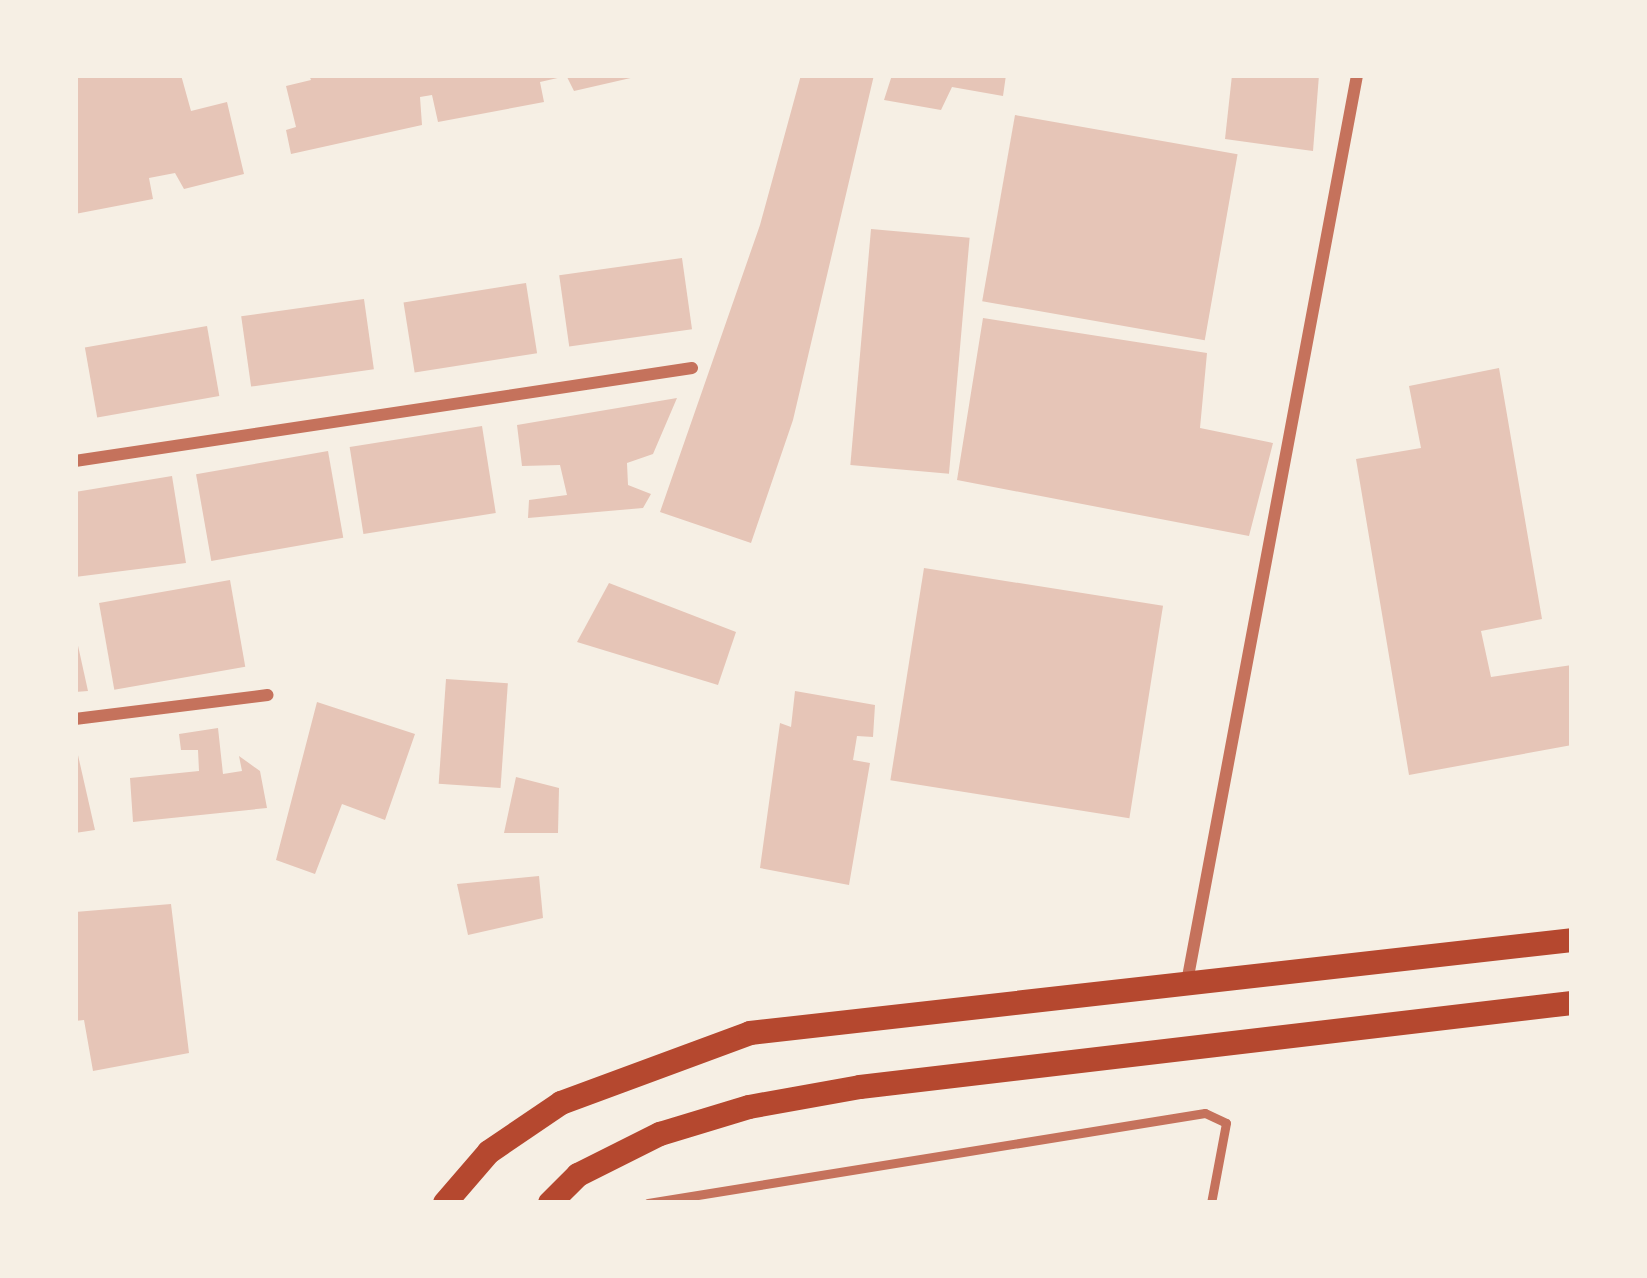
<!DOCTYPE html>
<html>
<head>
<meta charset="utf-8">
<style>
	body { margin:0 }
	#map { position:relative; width:1647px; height:1278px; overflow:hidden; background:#f6efe4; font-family:Arial,sans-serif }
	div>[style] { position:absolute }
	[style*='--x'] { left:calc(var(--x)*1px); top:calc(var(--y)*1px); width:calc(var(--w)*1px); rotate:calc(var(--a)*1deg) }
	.building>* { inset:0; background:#e6c5b7; transform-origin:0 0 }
	.service>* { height:9px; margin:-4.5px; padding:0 4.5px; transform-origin:4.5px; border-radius:4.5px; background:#c5725c }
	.minor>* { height:12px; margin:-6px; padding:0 6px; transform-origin:6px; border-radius:6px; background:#c5725c }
	.secondary>* { height:24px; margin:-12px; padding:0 12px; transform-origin:12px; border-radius:12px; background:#b5482f }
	span { translate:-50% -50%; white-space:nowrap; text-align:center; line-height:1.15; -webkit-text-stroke:12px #f6efe4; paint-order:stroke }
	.frame { position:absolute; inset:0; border:78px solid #f6efe4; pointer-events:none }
</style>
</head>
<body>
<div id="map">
	<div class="building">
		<div style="clip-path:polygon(75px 75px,181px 75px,191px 111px,227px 102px,244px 174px,184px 189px,175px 173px,149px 178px,153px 199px,75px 214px)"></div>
		<div style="clip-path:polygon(309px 75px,562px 75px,562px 77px,540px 82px,544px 102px,438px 122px,432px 95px,420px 97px,422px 125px,291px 154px,286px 130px,296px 127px,286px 86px,311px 80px)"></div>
		<div style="clip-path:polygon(566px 75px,635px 75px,635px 77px,574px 91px)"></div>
		<div style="clip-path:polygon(801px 75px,874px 75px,793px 420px,751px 543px,660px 512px,760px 225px)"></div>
		<div style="clip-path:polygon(892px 75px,1006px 75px,1003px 96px,952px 87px,941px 110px,884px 100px)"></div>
		<div style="clip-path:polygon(1232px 75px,1319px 75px,1313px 151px,1225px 139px)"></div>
		<div style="left:1015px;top:115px;width:226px;height:189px;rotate:10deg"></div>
		<div style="left:871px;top:229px;width:99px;height:237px;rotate:5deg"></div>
		<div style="left:682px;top:258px;width:72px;height:124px;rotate:82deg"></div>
		<div style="left:526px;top:283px;width:71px;height:124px;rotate:81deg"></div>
		<div style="left:364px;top:299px;width:71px;height:124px;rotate:82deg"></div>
		<div style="clip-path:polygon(983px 318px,1207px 353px,1200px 428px,1273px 443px,1249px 536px,957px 480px)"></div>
		<div style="left:207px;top:326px;width:71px;height:124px;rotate:80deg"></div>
		<div style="clip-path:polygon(1499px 368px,1542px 619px,1481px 631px,1491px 677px,1572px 665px,1572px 745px,1409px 775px,1356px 459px,1421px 448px,1409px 386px)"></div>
		<div style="clip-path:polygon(677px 398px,653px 454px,627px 463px,628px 485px,651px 494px,643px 508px,528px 518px,529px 500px,567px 495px,560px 465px,522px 466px,517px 425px)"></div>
		<div style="left:482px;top:426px;width:88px;height:134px;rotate:81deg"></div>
		<div style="left:328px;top:451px;width:88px;height:134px;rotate:80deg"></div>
		<div style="clip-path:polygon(172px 476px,186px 563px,75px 577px,75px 492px)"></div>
		<div style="left:924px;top:568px;width:242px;height:215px;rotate:9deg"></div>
		<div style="left:230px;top:580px;width:88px;height:133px;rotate:80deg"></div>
		<div style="clip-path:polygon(609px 583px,736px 632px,718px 685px,577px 642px)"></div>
		<div style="clip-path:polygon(75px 632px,88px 691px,75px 692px)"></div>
		<div style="left:446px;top:679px;width:62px;height:105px;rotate:4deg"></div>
		<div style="clip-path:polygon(795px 691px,875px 705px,873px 737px,857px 736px,853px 760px,870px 763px,849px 885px,760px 868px,780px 723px,791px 727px)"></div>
		<div style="clip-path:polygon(317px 702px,415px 734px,385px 820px,342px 804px,315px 874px,276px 860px)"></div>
		<div style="clip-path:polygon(218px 728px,223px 774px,242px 771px,239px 756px,260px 771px,267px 808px,133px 822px,130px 778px,199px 771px,198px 750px,181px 750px,179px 734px)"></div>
		<div style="clip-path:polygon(75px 742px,95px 830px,75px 833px)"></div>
		<div style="clip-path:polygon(516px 777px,559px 788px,558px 833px,504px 833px)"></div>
		<div style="clip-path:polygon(539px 876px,543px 918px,468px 935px,457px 884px)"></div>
		<div style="clip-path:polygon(171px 904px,189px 1053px,93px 1071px,84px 1020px,75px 1021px,75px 912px)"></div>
	</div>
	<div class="service">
		<div style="--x:648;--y:1203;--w:564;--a:-9.18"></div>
		<div style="--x:1205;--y:1113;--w:23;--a:25"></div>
		<div style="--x:1226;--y:1123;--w:81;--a:100.6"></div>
	</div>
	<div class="minor">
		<div style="--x:75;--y:461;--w:624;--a:-8.57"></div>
		<div style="--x:75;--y:719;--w:194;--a:-7.1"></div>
		<div style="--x:1187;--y:982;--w:923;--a:-79.38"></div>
	</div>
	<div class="secondary">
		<div style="--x:445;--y:1203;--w:67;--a:-49.2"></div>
		<div style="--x:489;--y:1152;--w:87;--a:-34.2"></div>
		<div style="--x:561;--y:1103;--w:202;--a:-20.3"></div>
		<div style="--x:750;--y:1033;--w:827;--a:-6.45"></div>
		<div style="--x:550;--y:1203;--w:40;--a:-45"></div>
		<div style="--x:578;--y:1175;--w:92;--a:-26.6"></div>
		<div style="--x:660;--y:1134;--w:93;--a:-16.9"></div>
		<div style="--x:749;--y:1107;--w:113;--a:-10.2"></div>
		<div style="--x:860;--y:1087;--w:717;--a:-6.73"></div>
	</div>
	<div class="frame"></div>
</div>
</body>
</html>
